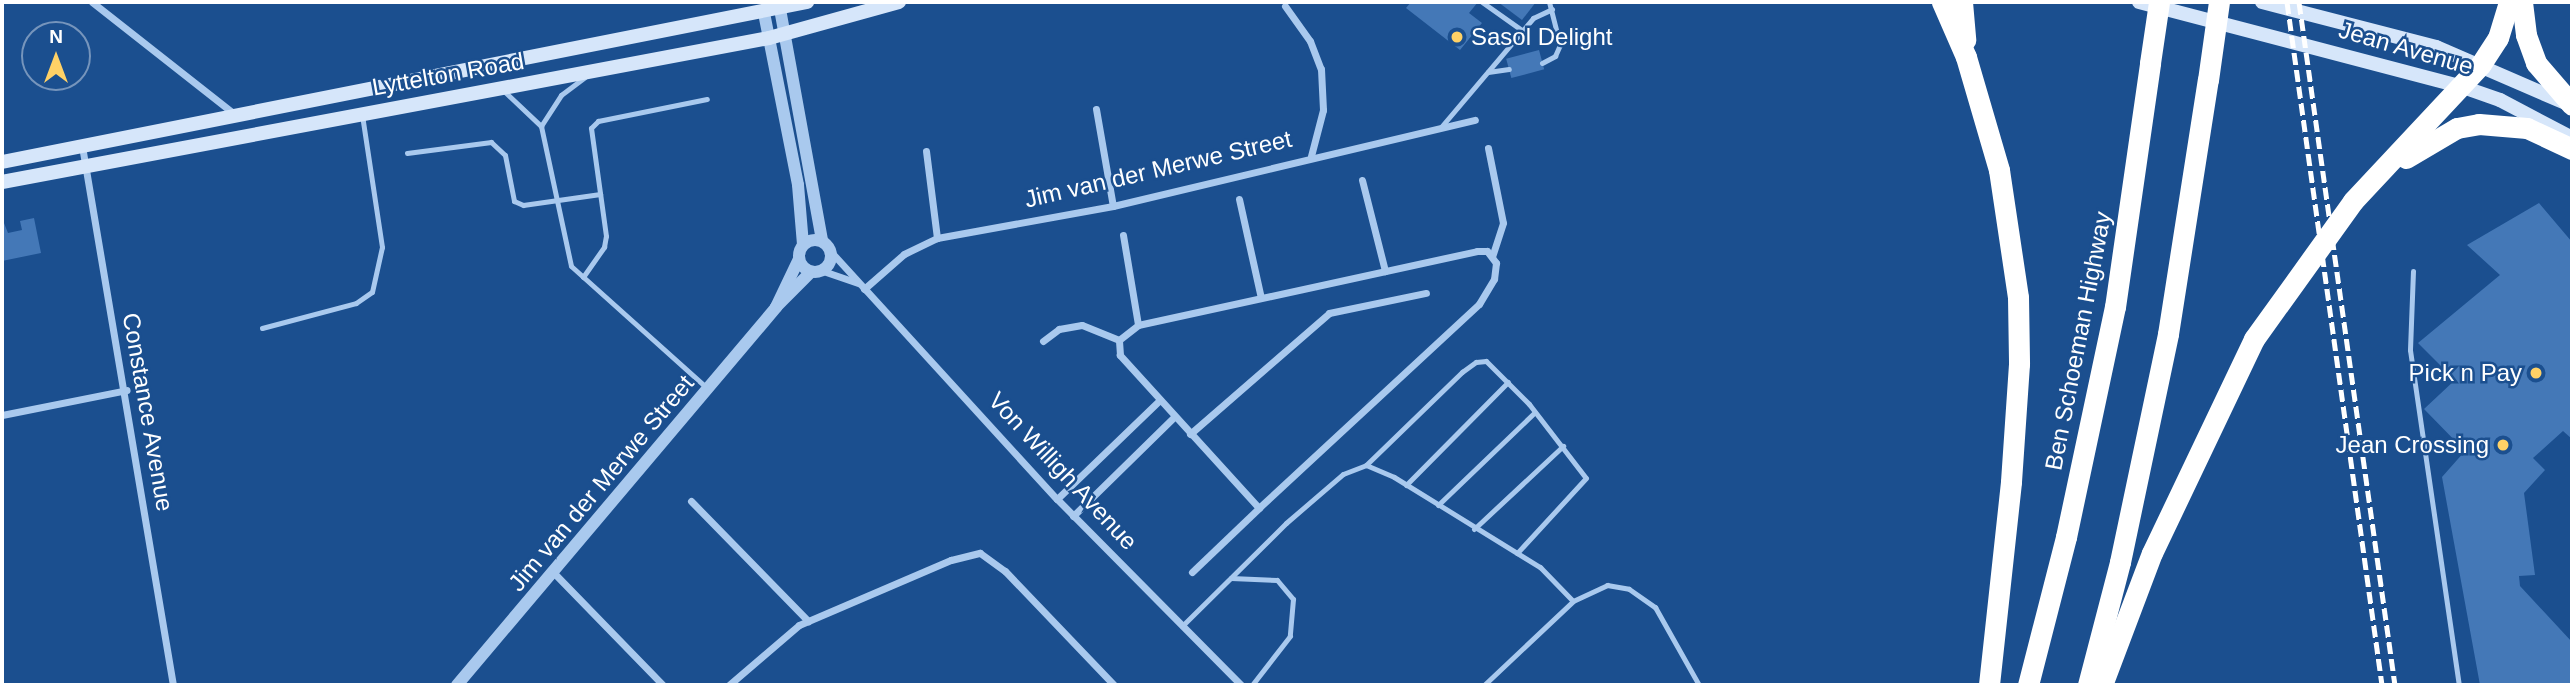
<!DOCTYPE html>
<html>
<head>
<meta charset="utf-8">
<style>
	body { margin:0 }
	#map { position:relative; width:2574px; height:687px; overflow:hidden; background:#1b4f8f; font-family:Arial,sans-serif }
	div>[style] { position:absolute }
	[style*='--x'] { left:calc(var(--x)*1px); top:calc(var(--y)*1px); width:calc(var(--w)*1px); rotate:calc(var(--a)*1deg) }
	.building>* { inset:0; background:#4478b7; transform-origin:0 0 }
	.service>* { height:5px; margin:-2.5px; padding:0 2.5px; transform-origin:2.5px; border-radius:2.5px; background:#a9c9ee }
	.minor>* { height:7px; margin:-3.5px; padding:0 3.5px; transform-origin:3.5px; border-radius:3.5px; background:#a9c9ee }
	.tertiary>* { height:12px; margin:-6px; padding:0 6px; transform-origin:6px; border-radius:6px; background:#a9c9ee }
	.tertiary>.ring { margin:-6px; padding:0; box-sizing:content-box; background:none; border:12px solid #a9c9ee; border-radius:50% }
	.secondary>* { height:14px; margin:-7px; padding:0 7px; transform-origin:7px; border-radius:7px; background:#d6e6fa }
	.motorway>* { height:21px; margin:-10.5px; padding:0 10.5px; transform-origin:10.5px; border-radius:10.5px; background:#fff }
	.rail>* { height:5px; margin-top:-2.5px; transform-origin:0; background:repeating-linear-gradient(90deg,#fff 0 12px,transparent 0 17px) }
	.motorway-bridge>* { height:21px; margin:-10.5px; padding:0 10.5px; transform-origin:10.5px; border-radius:10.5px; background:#fff }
	.dots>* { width:19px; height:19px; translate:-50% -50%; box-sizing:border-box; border:4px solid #1b4f8f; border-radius:50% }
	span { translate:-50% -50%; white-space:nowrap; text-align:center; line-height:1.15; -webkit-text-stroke:5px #1b4f8f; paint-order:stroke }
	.poi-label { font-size:24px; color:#fff }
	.left { translate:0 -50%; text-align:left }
	.right { translate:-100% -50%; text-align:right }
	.street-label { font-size:24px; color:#fff }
	.frame { position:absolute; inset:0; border:4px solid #fff; pointer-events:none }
	.north { position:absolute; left:21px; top:21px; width:70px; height:70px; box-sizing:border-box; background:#1b4f8f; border:2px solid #7695bc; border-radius:50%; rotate:0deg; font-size:19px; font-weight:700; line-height:28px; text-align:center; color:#fff }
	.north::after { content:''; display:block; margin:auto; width:24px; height:32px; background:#ffd166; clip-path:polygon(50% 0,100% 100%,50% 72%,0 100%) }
</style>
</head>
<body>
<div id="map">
	<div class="building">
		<div style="clip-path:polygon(1411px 2px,1478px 2px,1469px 13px,1482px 23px,1460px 50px,1406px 8px)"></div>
		<div style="clip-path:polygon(1498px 2px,1536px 2px,1522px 20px)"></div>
		<div style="left:1539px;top:50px;width:20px;height:34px;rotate:75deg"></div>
		<div style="clip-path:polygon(2539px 203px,2572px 242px,2572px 439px,2563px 431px,2533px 458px,2545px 470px,2524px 493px,2535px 575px,2519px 576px,2520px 586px,2572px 642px,2572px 685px,2480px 685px,2442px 477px,2465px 451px,2424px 409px,2455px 380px,2418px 343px,2500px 275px,2467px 245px)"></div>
		<div style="clip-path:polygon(2px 218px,8px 233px,22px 230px,20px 221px,34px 218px,41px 253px,2px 261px)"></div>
	</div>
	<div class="service">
		<div style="--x:1482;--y:2;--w:50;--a:35.3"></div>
		<div style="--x:1542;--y:63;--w:15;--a:-28"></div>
		<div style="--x:1555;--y:56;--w:12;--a:-66"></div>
		<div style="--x:1560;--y:45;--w:44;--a:-104.3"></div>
		<div style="--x:1488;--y:72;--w:21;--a:-8"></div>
		<div style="--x:505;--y:92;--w:50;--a:43.4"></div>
		<div style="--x:541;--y:126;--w:143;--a:77.9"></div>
		<div style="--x:571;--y:266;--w:181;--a:41.9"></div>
		<div style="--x:541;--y:126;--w:37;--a:-57"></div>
		<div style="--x:561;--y:95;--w:30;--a:-37"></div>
		<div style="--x:1441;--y:127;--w:143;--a:-49.8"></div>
		<div style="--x:1533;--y:18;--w:21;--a:-25"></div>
		<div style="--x:407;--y:153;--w:85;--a:-7.5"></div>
		<div style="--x:491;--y:142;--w:19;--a:43"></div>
		<div style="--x:505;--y:155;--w:47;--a:78.9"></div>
		<div style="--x:514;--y:201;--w:10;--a:24"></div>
		<div style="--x:523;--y:205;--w:78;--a:-8.1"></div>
		<div style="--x:2413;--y:271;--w:79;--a:92.2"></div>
		<div style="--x:2410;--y:350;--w:339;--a:81.7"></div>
		<div style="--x:583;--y:277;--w:37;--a:-55"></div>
		<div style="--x:604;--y:247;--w:11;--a:-80"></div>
		<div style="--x:606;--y:236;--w:109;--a:-97.9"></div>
		<div style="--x:591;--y:128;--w:10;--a:-45"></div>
		<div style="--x:598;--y:121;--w:111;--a:-11.4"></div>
		<div style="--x:262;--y:328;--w:97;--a:-14.9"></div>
		<div style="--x:356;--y:303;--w:19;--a:-35"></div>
		<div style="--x:372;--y:292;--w:46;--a:-77.5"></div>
		<div style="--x:382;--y:247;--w:134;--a:-98.6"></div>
		<div style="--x:1366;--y:465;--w:134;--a:-44.1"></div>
		<div style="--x:1462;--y:372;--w:17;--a:-36"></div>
		<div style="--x:1476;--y:362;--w:10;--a:-6"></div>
		<div style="--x:1486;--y:361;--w:61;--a:45"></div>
		<div style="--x:1529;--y:404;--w:93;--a:52.4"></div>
		<div style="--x:1586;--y:478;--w:102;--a:132.6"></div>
		<div style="--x:1406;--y:485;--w:145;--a:-45.3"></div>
		<div style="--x:1438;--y:505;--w:134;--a:-43.8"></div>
		<div style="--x:1474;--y:529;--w:122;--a:-43"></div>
		<div style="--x:1231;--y:578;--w:46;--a:2.5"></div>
		<div style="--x:1277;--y:580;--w:25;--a:50"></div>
		<div style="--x:1293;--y:599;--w:37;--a:95"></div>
		<div style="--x:1290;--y:636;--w:62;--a:127.8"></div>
		<div style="--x:1182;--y:626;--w:146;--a:-44.7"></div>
		<div style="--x:1286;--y:523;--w:75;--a:-40.7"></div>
		<div style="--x:1343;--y:474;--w:25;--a:-21"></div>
		<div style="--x:1366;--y:465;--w:30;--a:23"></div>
		<div style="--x:1394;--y:477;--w:172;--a:31.7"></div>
		<div style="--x:1540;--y:567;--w:47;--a:45.9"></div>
		<div style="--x:1484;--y:685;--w:122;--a:-43.3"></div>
		<div style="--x:1573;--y:601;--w:38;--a:-25"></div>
		<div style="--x:1607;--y:585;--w:22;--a:10"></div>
		<div style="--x:1629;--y:589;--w:32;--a:35"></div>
		<div style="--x:1655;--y:607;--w:90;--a:60.6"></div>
	</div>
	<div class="minor">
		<div style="--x:92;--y:2;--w:184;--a:38.2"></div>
		<div style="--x:1285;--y:6;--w:43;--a:54.5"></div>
		<div style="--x:1310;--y:41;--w:30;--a:69"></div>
		<div style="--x:1321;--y:69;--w:41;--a:87.2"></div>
		<div style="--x:1323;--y:110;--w:48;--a:104.6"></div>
		<div style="--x:1096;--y:109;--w:98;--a:80.1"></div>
		<div style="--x:82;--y:146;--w:547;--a:80.42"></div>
		<div style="--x:1488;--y:148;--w:76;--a:78.7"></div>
		<div style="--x:1503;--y:223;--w:35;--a:108"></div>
		<div style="--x:926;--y:151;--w:88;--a:82.8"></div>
		<div style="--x:1362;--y:180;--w:94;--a:75.8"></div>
		<div style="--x:1239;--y:199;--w:101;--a:77.5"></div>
		<div style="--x:1123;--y:235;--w:91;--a:80.5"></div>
		<div style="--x:1477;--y:251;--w:10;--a:0"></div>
		<div style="--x:1487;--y:251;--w:15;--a:53"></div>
		<div style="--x:1496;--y:263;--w:16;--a:97"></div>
		<div style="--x:1494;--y:279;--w:29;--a:121"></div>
		<div style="--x:1479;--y:304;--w:300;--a:137.2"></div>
		<div style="--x:1259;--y:508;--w:207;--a:-132.3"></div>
		<div style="--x:1120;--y:355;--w:15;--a:-94"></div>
		<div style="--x:1119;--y:340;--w:24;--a:-38"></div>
		<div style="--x:1138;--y:325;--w:347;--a:-12.3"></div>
		<div style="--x:832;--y:253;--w:333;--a:47.6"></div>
		<div style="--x:1057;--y:499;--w:262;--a:45.3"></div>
		<div style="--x:823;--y:271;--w:37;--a:19"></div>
		<div style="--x:864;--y:289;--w:53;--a:-41.2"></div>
		<div style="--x:904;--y:254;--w:37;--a:-26"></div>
		<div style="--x:937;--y:238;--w:179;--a:-10.3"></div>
		<div style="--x:1113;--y:206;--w:372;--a:-13.4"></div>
		<div style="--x:1043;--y:341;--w:20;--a:-37"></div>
		<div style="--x:1059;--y:329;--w:23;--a:-10"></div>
		<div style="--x:1082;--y:325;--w:40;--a:22"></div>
		<div style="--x:2;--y:415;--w:127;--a:-11.3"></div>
		<div style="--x:1190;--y:434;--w:184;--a:-41"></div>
		<div style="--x:1329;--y:313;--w:99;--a:-11.7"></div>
		<div style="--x:1057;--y:499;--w:143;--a:-43.9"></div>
		<div style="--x:691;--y:501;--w:168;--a:45.7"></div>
		<div style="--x:1073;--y:516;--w:141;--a:-44.4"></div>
		<div style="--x:1192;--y:572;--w:93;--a:-43.7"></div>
		<div style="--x:554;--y:573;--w:156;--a:45.8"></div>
		<div style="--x:729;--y:685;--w:92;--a:-40.6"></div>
		<div style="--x:799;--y:625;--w:165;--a:-23.2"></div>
		<div style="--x:951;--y:560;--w:30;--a:-14"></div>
		<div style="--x:980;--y:553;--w:31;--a:36"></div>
		<div style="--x:1005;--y:571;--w:158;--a:46.3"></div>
	</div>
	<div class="tertiary">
		<div style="--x:780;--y:9;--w:236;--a:79.7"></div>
		<div style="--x:764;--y:13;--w:175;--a:78.8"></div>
		<div style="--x:798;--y:185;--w:60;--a:85.2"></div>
		<div class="ring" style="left:799px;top:240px;width:20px;height:20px"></div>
		<div style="--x:776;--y:307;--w:53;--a:-64.4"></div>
		<div style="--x:457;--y:685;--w:495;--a:-49.8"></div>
		<div style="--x:776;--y:307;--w:49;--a:-45"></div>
	</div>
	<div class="secondary">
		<div style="--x:2139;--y:2;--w:332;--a:14.7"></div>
		<div style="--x:2460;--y:86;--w:42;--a:19.3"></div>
		<div style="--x:2500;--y:100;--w:81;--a:27.8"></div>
		<div style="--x:2262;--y:2;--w:180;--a:14.5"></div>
		<div style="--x:2436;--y:47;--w:144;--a:23.4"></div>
		<div style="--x:2;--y:162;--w:821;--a:-11.24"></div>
		<div style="--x:2;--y:182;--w:780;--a:-10.63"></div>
		<div style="--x:769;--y:38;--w:135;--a:-15.5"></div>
	</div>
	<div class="motorway">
		<div style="--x:1942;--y:2;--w:60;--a:66.4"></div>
		<div style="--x:1966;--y:57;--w:118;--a:73.7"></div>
		<div style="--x:1999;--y:170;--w:128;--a:81.5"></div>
		<div style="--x:2018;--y:297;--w:67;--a:89.1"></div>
		<div style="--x:2019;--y:364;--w:118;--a:93.9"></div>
		<div style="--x:2011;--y:482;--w:204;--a:96.2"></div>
		<div style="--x:1962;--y:2;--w:38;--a:85"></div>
		<div style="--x:2522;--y:2;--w:33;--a:83"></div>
		<div style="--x:2526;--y:35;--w:30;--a:70"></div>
		<div style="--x:2536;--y:63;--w:55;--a:49.4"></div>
		<div style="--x:2406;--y:158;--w:59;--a:-30.5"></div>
		<div style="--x:2457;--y:128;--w:22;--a:-10"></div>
		<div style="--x:2479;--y:124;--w:48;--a:4.8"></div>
		<div style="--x:2527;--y:128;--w:50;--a:25"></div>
		<div style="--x:2028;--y:685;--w:153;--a:-75.6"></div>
		<div style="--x:2066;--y:537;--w:235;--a:-78"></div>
		<div style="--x:2115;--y:307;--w:246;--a:-81.8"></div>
		<div style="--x:2088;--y:685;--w:127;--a:-75.4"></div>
		<div style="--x:2120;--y:562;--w:233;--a:-78.1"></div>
		<div style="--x:2168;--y:334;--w:257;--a:-81.1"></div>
		<div style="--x:2102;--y:685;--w:141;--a:-69.3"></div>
		<div style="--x:2152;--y:553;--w:237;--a:-64.5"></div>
		<div style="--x:2254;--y:339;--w:170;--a:-54.3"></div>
		<div style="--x:2353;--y:201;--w:187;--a:-46.9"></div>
		<div style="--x:2481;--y:64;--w:31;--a:-57"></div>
		<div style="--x:2498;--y:38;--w:38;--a:-73"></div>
	</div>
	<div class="rail">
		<div style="--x:2287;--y:2;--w:690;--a:82.08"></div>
		<div style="--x:2299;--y:2;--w:690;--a:82"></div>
	</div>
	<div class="motorway-bridge">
		<div style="--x:2150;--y:63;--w:62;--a:-81.6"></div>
		<div style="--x:2208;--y:80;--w:79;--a:-82"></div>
	</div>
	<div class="dots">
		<div style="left:1457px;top:37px;background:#ffd166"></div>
		<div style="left:2536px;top:373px;background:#ffd166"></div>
		<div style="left:2503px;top:445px;background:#ffd166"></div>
	</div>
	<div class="poi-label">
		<span class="left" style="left:1471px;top:37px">Sasol Delight</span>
		<span class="right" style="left:2522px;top:373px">Pick n Pay</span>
		<span class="right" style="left:2489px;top:445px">Jean Crossing</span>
	</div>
	<div class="street-label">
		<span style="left:2406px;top:48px;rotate:16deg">Jean Avenue</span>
		<span style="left:448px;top:74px;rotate:-10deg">Lyttelton Road</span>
		<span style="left:1158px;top:169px;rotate:-13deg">Jim van der Merwe Street</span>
		<span style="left:2078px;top:341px;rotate:-79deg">Ben Schoeman Highway</span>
		<span style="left:148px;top:412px;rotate:80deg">Constance Avenue</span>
		<span style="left:1063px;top:471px;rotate:47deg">Von Willigh Avenue</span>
		<span style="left:601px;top:483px;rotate:-50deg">Jim van der Merwe Street</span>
	</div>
	<div class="frame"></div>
	<div class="north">N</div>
</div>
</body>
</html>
